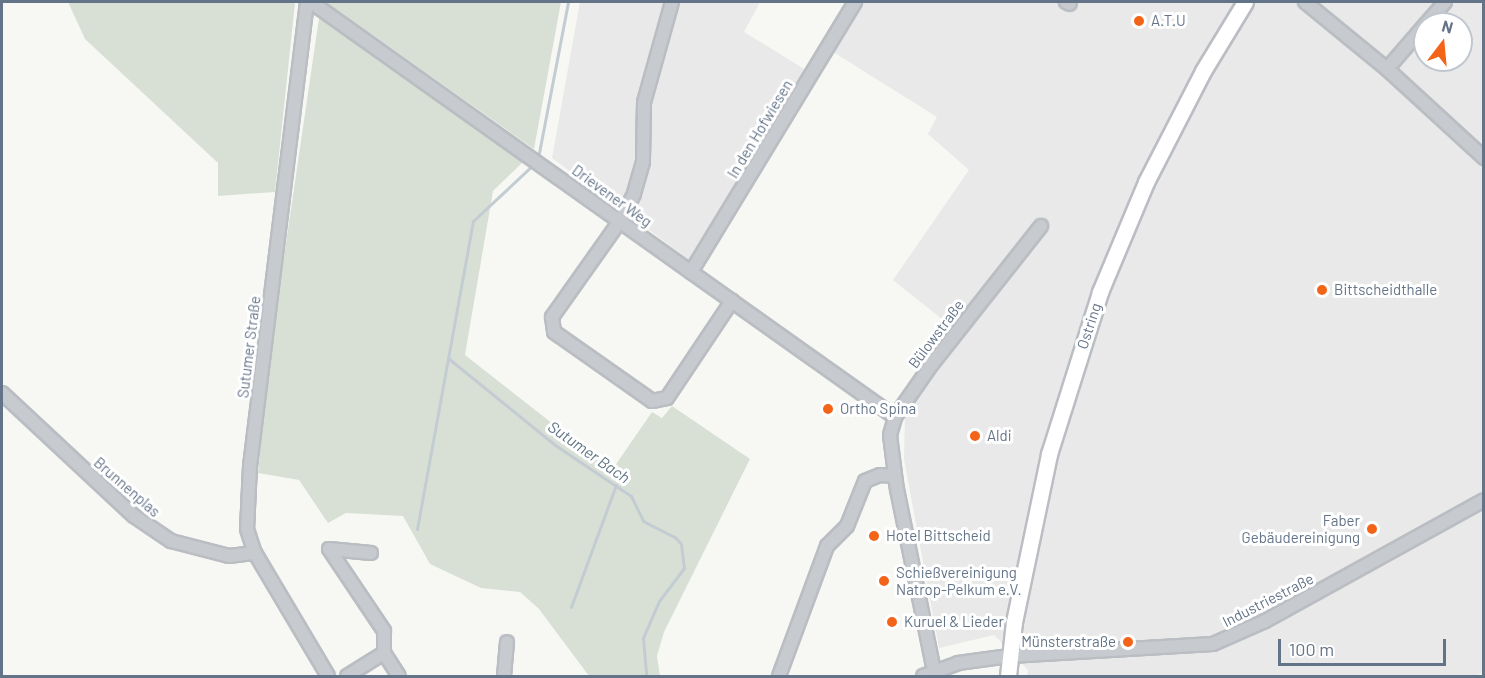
<!DOCTYPE html>
<html>
<head>
<meta charset="utf-8">
<style>
	body { margin:0 }
	#map { position:relative; width:1485px; height:678px; overflow:hidden; background:#f7f8f4; font-family:Barlow,sans-serif }
	div>[style] { position:absolute }
	[style*='--x'] { left:calc(var(--x)*1px); top:calc(var(--y)*1px); width:calc(var(--w)*1px); rotate:calc(var(--a)*1deg) }
	.built>* { inset:0; background:#e8e9e8 }
	.green>* { inset:0; background:#d8e0d5 }
	.stream>* { height:3px; margin:-1.5px; padding:0 1.5px; transform-origin:1.5px; border-radius:1.5px; background:#c3ccd2 }
	.roads { filter:drop-shadow(2px 0 #babdc2) drop-shadow(-2px 0 #babdc2) drop-shadow(0 2px #babdc2) drop-shadow(0 -2px #babdc2) }
	.minor>* { height:12px; margin:-6px; padding:0 6px; transform-origin:6px; border-radius:6px; background:#c7cace }
	.major>* { height:15px; margin:-7.5px; padding:0 7.5px; transform-origin:7.5px; border-radius:7.5px; background:#fff }
	.dots>* { width:16px; height:16px; translate:-50% -50%; box-sizing:border-box; border:3px solid #fff; border-radius:50% }
	span { translate:-50% -50%; white-space:nowrap; text-align:center; line-height:1.15; -webkit-text-stroke:6px #fff; paint-order:stroke }
	.poi-label { font-size:15px; color:#647488 }
	.left { translate:0 -50%; text-align:left }
	.right { translate:-100% -50%; text-align:right }
	.street-label { font-size:15px; color:#647488 }
	.water-label { font-size:16px; color:#5f7684; font-style:italic }
	.frame { position:absolute; inset:0; border:3px solid #647488; pointer-events:none }
	.north { position:absolute; left:1413px; top:12px; width:60px; height:60px; box-sizing:border-box; background:#fff; border:2px solid #c1c7cf; border-radius:50%; rotate:16deg; font-size:16px; font-weight:700; line-height:24px; text-align:center; color:#647488 }
	.north::after { content:''; display:block; margin:auto; width:21px; height:27px; background:#f36419; clip-path:polygon(50% 0,100% 100%,50% 72%,0 100%) }
	.scale { position:absolute; left:1278px; top:639px; width:168px; height:27px; box-sizing:border-box; border:3px solid #647488; border-top:0; padding-left:8px; font-size:18px; line-height:21px; white-space:nowrap; color:#647488; -webkit-text-stroke:4px #fff; paint-order:stroke }
</style>
</head>
<body>
<div id="map">
	<div class="built">
		<div style="clip-path:polygon(580px 2px,760px 2px,744px 32px,809px 72px,691px 261px,552px 158px)"></div>
		<div style="clip-path:polygon(evenodd,848px 2px,1483px 2px,1483px 672px,1476px 676px,1027px 676px,1028px 670px,994px 635px,939px 648px,904px 459px,905px 417px,962px 335px,893px 280px,969px 170px,928px 134px,937px 117px,822px 45px,848px 2px,1425px 24px,1461px 24px,1461px 60px,1425px 60px,1425px 24px)"></div>
	</div>
	<div class="green">
		<div style="clip-path:polygon(68px 2px,295px 3px,275px 192px,218px 196px,218px 163px,85px 39px)"></div>
		<div style="clip-path:polygon(326px 2px,561px 2px,534px 149px)"></div>
		<div style="clip-path:polygon(319px 18px,523px 162px,493px 191px,465px 355px,612px 470px,652px 412px,662px 418px,672px 406px,750px 459px,664px 632px,657px 656px,660px 676px,589px 676px,539px 609px,520px 592px,481px 588px,430px 564px,403px 516px,346px 513px,328px 523px,299px 480px,258px 473px,268px 366px)"></div>
	</div>
	<div class="stream">
		<div style="--x:538;--y:158;--w:159;--a:-79.1"></div>
		<div style="--x:448;--y:358;--w:138;--a:39.1"></div>
		<div style="--x:555;--y:445;--w:92;--a:33.9"></div>
		<div style="--x:631;--y:496;--w:28;--a:64"></div>
		<div style="--x:643;--y:521;--w:36;--a:27"></div>
		<div style="--x:675;--y:537;--w:9;--a:49"></div>
		<div style="--x:681;--y:544;--w:24;--a:83"></div>
		<div style="--x:684;--y:568;--w:41;--a:127.1"></div>
		<div style="--x:659;--y:601;--w:40;--a:113.4"></div>
		<div style="--x:643;--y:638;--w:38;--a:85"></div>
		<div style="--x:417;--y:529;--w:313;--a:-79.7"></div>
		<div style="--x:473;--y:221;--w:85;--a:-43.1"></div>
		<div style="--x:571;--y:607;--w:130;--a:-69.8"></div>
	</div>
	<div class="roads">
		<div class="minor">
			<div style="--x:307;--y:2;--w:467;--a:97"></div>
			<div style="--x:250;--y:466;--w:63;--a:92.7"></div>
			<div style="--x:247;--y:529;--w:25;--a:72"></div>
			<div style="--x:255;--y:553;--w:143;--a:59.3"></div>
			<div style="--x:311;--y:2;--w:716;--a:35.4"></div>
			<div style="--x:672;--y:2;--w:104;--a:105.6"></div>
			<div style="--x:644;--y:102;--w:60;--a:91"></div>
			<div style="--x:643;--y:162;--w:33;--a:106"></div>
			<div style="--x:634;--y:194;--w:30;--a:117"></div>
			<div style="--x:620;--y:221;--w:118;--a:125.3"></div>
			<div style="--x:552;--y:317;--w:15;--a:82"></div>
			<div style="--x:554;--y:332;--w:120;--a:35.1"></div>
			<div style="--x:652;--y:401;--w:15;--a:-11"></div>
			<div style="--x:667;--y:398;--w:117;--a:-56.2"></div>
			<div style="--x:1066;--y:2;--w:4;--a:27"></div>
			<div style="--x:1305;--y:2;--w:106;--a:39.3"></div>
			<div style="--x:1387;--y:69;--w:132;--a:42.5"></div>
			<div style="--x:1426;--y:24;--w:29;--a:-49"></div>
			<div style="--x:1387;--y:69;--w:58;--a:-49.2"></div>
			<div style="--x:691;--y:272;--w:316;--a:-58.7"></div>
			<div style="--x:2;--y:393;--w:180;--a:43"></div>
			<div style="--x:134;--y:516;--w:45;--a:34"></div>
			<div style="--x:171;--y:541;--w:60;--a:14.5"></div>
			<div style="--x:229;--y:556;--w:26;--a:-7"></div>
			<div style="--x:371;--y:553;--w:42;--a:-174.6"></div>
			<div style="--x:329;--y:549;--w:99;--a:56.1"></div>
			<div style="--x:384;--y:631;--w:22;--a:90"></div>
			<div style="--x:384;--y:653;--w:27;--a:57"></div>
			<div style="--x:347;--y:676;--w:44;--a:-31.9"></div>
			<div style="--x:504;--y:676;--w:34;--a:-85"></div>
			<div style="--x:779;--y:676;--w:139;--a:-69.7"></div>
			<div style="--x:827;--y:546;--w:28;--a:-45"></div>
			<div style="--x:847;--y:526;--w:48;--a:-68.2"></div>
			<div style="--x:865;--y:481;--w:16;--a:-22"></div>
			<div style="--x:880;--y:475;--w:15;--a:4"></div>
			<div style="--x:923;--y:676;--w:37;--a:-20"></div>
			<div style="--x:958;--y:663;--w:52;--a:-7.7"></div>
			<div style="--x:1010;--y:656;--w:203;--a:-3.4"></div>
			<div style="--x:1213;--y:644;--w:57;--a:-23.9"></div>
			<div style="--x:1265;--y:621;--w:250;--a:-28.9"></div>
			<div style="--x:935;--y:676;--w:190;--a:-101.5"></div>
			<div style="--x:897;--y:490;--w:55;--a:-97.3"></div>
			<div style="--x:890;--y:435;--w:19;--a:-74"></div>
			<div style="--x:895;--y:417;--w:65;--a:-55.1"></div>
			<div style="--x:932;--y:364;--w:176;--a:-51.7"></div>
		</div>
		<div class="major">
			<div style="--x:1008;--y:676;--w:54;--a:-83.7"></div>
			<div style="--x:1014;--y:622;--w:172;--a:-78.2"></div>
			<div style="--x:1049;--y:454;--w:170;--a:-72.5"></div>
			<div style="--x:1100;--y:292;--w:119;--a:-67.3"></div>
			<div style="--x:1146;--y:182;--w:125;--a:-62.8"></div>
			<div style="--x:1203;--y:71;--w:81;--a:-58.7"></div>
		</div>
	</div>
	<div class="dots">
		<div style="left:1139px;top:21px;background:#f36419"></div>
		<div style="left:1322px;top:290px;background:#f36419"></div>
		<div style="left:828px;top:409px;background:#f36419"></div>
		<div style="left:975px;top:436px;background:#f36419"></div>
		<div style="left:1372px;top:529px;background:#f36419"></div>
		<div style="left:874px;top:536px;background:#f36419"></div>
		<div style="left:884px;top:581px;background:#f36419"></div>
		<div style="left:892px;top:622px;background:#f36419"></div>
		<div style="left:1128px;top:642px;background:#f36419"></div>
	</div>
	<div class="poi-label">
		<span class="left" style="left:1151px;top:21px">A.T.U</span>
		<span class="left" style="left:1334px;top:290px">Bittscheidthalle</span>
		<span class="left" style="left:840px;top:409px">Ortho Spina</span>
		<span class="left" style="left:987px;top:436px">Aldi</span>
		<span class="right" style="left:1360px;top:529px">Faber<br>Gebäudereinigung</span>
		<span class="left" style="left:886px;top:536px">Hotel Bittscheid</span>
		<span class="left" style="left:896px;top:581px">Schießvereinigung<br>Natrop-Pelkum e.V.</span>
		<span class="left" style="left:904px;top:622px">Kuruel &amp; Lieder</span>
		<span class="right" style="left:1116px;top:642px">Münsterstraße</span>
	</div>
	<div class="street-label">
		<span style="left:760px;top:129px;rotate:-59deg">In den Hofwiesen</span>
		<span style="left:612px;top:196px;rotate:36deg">Drievener Weg</span>
		<span style="left:1089px;top:326px;rotate:-72deg">Ostring</span>
		<span style="left:936px;top:334px;rotate:-53deg">Bülowstraße</span>
		<span style="left:249px;top:347px;rotate:-83deg">Sutumer Straße</span>
		<span style="left:127px;top:487px;rotate:41deg">Brunnenplas</span>
		<span style="left:1268px;top:600px;rotate:-27deg">Industriestraße</span>
	</div>
	<div class="water-label">
		<span style="left:589px;top:452px;rotate:35deg">Sutumer Bach</span>
	</div>
	<div class="frame"></div>
	<div class="north">N</div>
	<div class="scale">100 m</div>
</div>
</body>
</html>
